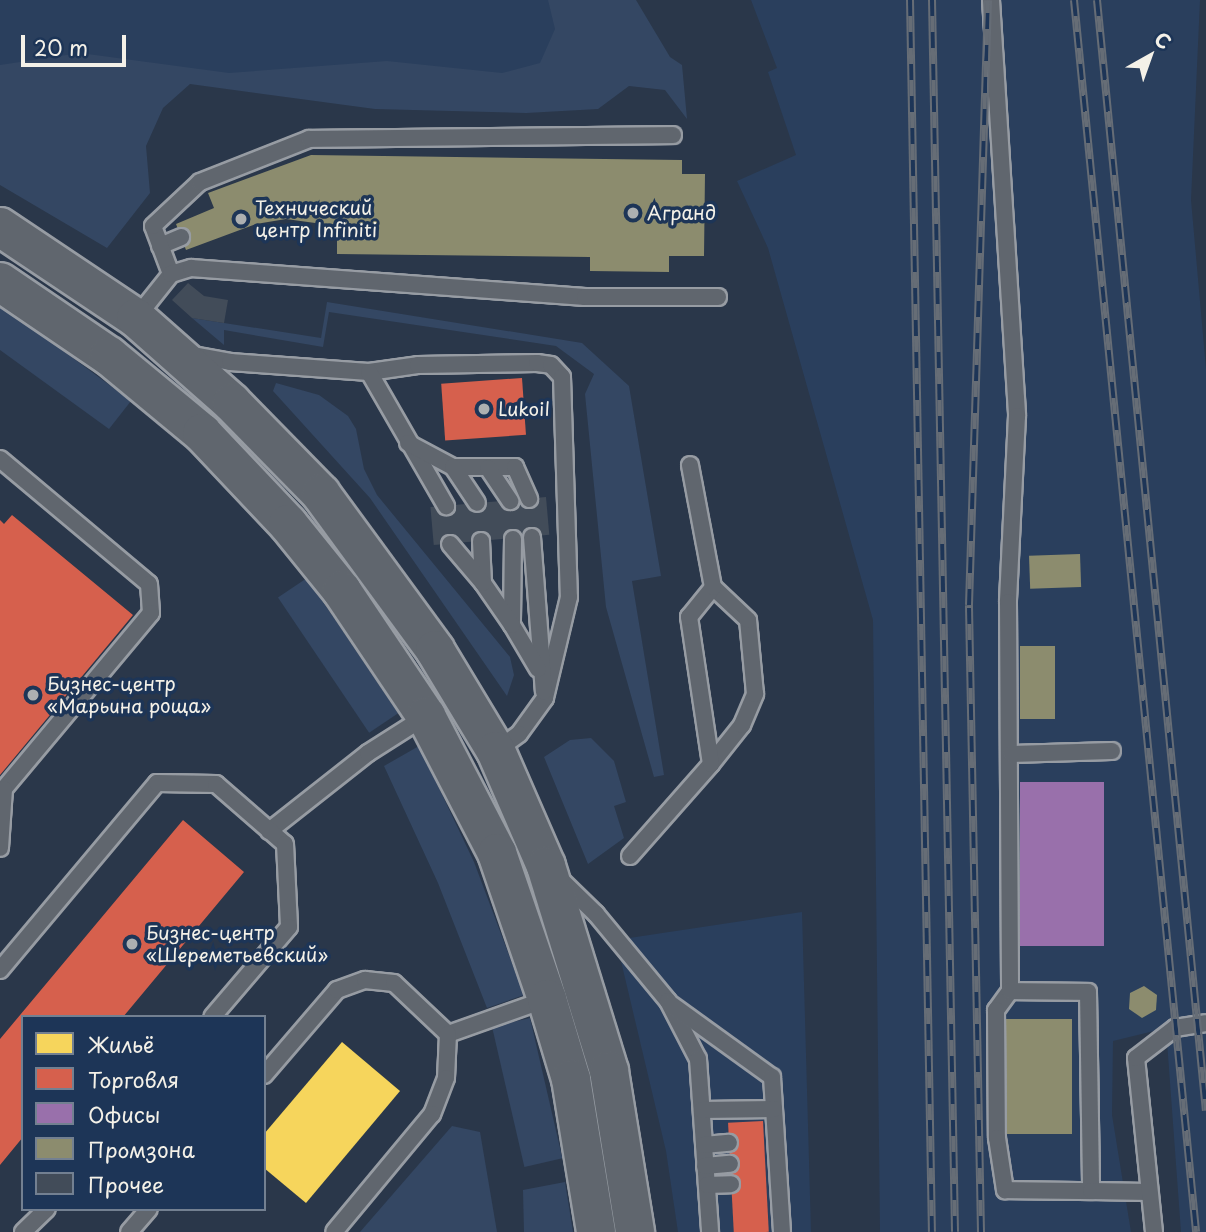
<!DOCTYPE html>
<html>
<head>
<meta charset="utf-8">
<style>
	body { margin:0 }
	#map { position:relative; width:1206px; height:1232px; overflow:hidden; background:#2a374a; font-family:"Playpen Sans",sans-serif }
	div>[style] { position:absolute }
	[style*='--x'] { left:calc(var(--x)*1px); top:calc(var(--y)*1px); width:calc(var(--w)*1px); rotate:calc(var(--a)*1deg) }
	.built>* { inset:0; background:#2a3f5d }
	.green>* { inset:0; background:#344763; transform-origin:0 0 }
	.homes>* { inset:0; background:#f6d55c }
	.shops>* { inset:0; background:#d6604d; transform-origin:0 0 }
	.offices>* { inset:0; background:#9970ab; transform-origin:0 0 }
	.industry>* { inset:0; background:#8c8c6e; transform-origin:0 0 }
	.building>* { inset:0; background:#424c59; transform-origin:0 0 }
	.roads { filter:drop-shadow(2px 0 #979ca3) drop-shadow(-2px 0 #979ca3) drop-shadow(0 2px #979ca3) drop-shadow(0 -2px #979ca3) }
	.lane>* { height:16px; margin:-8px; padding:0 8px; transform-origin:8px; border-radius:8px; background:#60666e }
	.secondary>* { height:38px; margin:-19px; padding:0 19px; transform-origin:19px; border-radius:19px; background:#60666e }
	.rail>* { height:8px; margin-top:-4px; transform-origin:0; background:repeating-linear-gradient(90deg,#1d3557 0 16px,#666d76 0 32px); box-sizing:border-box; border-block:2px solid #666d76 }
	.dots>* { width:19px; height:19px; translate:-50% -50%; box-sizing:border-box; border:4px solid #1d3557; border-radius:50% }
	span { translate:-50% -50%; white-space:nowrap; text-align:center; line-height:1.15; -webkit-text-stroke:7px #1d3557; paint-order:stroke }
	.poi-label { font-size:19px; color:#f4f1e8 }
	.left { translate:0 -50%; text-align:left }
	.legend { position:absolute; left:21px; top:1015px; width:245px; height:196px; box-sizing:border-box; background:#1d3557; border:2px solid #738091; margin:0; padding:9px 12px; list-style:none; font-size:21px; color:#f4f1e8 }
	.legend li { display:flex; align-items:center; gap:14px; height:35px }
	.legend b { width:35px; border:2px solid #738091 }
	.north { position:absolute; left:1115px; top:21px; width:70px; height:70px; -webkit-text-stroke:5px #1d3557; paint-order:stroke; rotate:40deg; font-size:19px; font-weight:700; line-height:28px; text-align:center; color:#f4f1e8 }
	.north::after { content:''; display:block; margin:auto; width:24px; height:32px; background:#f4f1e8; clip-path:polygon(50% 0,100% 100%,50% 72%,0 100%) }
	.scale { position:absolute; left:21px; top:35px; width:105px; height:32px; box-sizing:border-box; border:4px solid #f4f1e8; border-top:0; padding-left:9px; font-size:21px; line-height:24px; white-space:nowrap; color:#f4f1e8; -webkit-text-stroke:5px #1d3557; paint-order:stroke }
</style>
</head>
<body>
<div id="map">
	<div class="built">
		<div style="clip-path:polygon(0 0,632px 0,592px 97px,0 75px)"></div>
		<div style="clip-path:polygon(751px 0,1200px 0,1191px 200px,1206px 369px,1206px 1232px,1181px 1232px,1166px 1028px,1113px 1041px,1112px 1115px,1131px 1232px,880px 1232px,873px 620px,768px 248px,737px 181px,796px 155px,768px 72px,777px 68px)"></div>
		<div style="clip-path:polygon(802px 912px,811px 1232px,678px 1232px,666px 1151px,616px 940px)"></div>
	</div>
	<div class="green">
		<div style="clip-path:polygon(548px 0,636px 0,670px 57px,682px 65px,687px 119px,665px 90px,629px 86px,598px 109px,526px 113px,375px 109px,190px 84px,163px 108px,146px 146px,150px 193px,107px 248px,0 185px,0 65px,80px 53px,229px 73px,387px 61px,502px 73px,540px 63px,555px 29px)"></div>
		<div style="clip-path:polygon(327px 302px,582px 343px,629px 386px,661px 576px,632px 581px,664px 775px,654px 777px,606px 607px,585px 394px,594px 374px,556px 346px,329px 312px,323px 347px,224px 330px,224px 345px,192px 318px,321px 338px)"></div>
		<div style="clip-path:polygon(0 304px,131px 401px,109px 429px,0 350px)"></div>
		<div style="clip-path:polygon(276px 383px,319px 395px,348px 416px,356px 429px,364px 469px,377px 495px,510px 657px,514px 675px,507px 696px,370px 498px,273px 391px)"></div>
		<div style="left:307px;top:578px;width:163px;height:35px;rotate:56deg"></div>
		<div style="clip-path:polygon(591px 738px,614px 761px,626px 802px,614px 806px,624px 838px,588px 864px,544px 757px,570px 740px)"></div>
		<div style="clip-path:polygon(419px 746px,474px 862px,524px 995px,487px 1008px,438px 883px,384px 766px)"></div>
		<div style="left:530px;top:1018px;width:144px;height:39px;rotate:77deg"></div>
		<div style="clip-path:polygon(452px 1126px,480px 1132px,497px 1232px,360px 1232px)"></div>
		<div style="clip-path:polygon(565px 1182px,573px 1232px,524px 1232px,523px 1190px)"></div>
	</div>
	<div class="homes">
		<div style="clip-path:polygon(342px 1042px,400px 1091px,306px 1203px,264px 1168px,264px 1134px)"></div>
	</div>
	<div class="shops">
		<div style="left:522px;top:378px;width:57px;height:81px;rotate:86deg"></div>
		<div style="clip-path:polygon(12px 515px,133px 615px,0 775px,0 520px,4px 524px)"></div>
		<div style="clip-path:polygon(183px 820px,244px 872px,123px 1017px,23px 1017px,23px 1137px,0 1165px,0 1039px)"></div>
		<div style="left:763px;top:1121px;width:111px;height:35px;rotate:87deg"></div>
	</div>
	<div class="offices">
		<div style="left:1104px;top:782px;width:164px;height:84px;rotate:90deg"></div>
	</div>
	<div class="industry">
		<div style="clip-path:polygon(311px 155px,682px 160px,682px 174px,705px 174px,704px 256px,669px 256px,669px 272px,590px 271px,590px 257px,337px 254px,337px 226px,286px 219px,256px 224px,186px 250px,176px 224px,214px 208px,208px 193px)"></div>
		<div style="left:1080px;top:554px;width:33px;height:51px;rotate:88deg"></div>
		<div style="left:1020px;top:646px;width:35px;height:73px"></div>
		<div style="clip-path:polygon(1144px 986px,1157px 995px,1156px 1010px,1142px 1018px,1129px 1009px,1130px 993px)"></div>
		<div style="left:1005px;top:1019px;width:67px;height:115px"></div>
	</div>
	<div class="building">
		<div style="clip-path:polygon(188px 283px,204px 296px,228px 300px,224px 323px,192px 318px,172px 300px)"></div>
		<div style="left:546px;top:497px;width:38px;height:116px;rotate:85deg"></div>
	</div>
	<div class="roads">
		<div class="lane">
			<div style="--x:991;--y:0;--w:417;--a:86.4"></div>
			<div style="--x:1017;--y:416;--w:186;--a:92.8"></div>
			<div style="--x:1008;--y:602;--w:389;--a:89.7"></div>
			<div style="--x:1010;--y:991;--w:24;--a:126"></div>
			<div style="--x:996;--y:1010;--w:128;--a:89.6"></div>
			<div style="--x:997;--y:1138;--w:53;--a:81.3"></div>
			<div style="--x:1005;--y:1190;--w:86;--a:0.7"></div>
			<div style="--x:160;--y:246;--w:23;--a:-23"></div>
			<div style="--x:171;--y:274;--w:51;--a:-110.6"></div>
			<div style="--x:153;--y:226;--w:64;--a:-43.1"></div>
			<div style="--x:200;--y:182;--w:117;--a:-21.5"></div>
			<div style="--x:309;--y:139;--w:364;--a:-0.6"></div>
			<div style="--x:136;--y:318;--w:56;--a:-51.5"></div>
			<div style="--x:171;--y:274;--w:21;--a:-17"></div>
			<div style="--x:191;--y:268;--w:395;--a:4.2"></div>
			<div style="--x:585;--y:297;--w:133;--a:0"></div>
			<div style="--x:192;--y:355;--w:39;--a:10"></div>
			<div style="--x:230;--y:362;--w:139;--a:4.1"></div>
			<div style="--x:369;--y:372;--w:49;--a:-8.1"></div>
			<div style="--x:418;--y:365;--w:119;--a:-1"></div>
			<div style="--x:537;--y:363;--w:14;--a:8"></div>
			<div style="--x:551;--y:365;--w:16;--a:47"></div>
			<div style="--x:562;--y:377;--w:220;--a:88.2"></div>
			<div style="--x:569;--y:597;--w:104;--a:103.4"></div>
			<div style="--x:545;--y:698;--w:44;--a:125.8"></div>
			<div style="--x:519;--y:734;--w:29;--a:144"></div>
			<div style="--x:369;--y:372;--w:155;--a:60.1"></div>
			<div style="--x:408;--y:443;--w:51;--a:28.1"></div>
			<div style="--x:453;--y:467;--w:62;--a:0"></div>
			<div style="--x:515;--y:467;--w:35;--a:66"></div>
			<div style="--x:0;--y:459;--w:194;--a:40"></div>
			<div style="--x:149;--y:584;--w:29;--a:86"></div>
			<div style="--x:151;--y:613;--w:229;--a:129.9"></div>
			<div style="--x:4;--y:789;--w:59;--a:93.9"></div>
			<div style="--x:453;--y:467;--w:43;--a:56.3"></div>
			<div style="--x:488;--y:468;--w:40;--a:56"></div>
			<div style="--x:532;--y:537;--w:155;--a:85.6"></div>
			<div style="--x:513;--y:539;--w:86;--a:90.7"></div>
			<div style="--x:512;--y:625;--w:51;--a:59.4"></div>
			<div style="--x:481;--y:541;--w:42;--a:87.3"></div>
			<div style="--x:483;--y:583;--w:51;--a:55.4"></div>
			<div style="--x:450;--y:544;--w:51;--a:49.8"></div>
			<div style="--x:1011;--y:754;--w:101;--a:-1.7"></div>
			<div style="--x:711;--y:764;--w:50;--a:-51.5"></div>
			<div style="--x:742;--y:725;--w:34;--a:-67"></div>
			<div style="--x:755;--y:694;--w:74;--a:-95.4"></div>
			<div style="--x:748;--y:620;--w:48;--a:-136.7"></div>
			<div style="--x:269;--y:831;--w:126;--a:-38.2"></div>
			<div style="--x:368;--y:753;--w:69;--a:-32.5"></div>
			<div style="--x:630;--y:856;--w:123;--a:-48.6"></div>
			<div style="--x:711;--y:764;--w:149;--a:-98.5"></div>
			<div style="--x:689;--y:617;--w:38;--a:-51"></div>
			<div style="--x:713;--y:587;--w:124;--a:-100.7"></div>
			<div style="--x:559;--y:878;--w:52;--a:44.2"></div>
			<div style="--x:596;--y:914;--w:113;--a:50.4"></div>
			<div style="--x:668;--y:1001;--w:65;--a:62.7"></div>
			<div style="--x:698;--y:1059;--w:173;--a:86"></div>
			<div style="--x:0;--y:970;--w:244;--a:-50"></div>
			<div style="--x:157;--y:783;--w:59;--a:1"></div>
			<div style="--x:216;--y:784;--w:91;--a:41"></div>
			<div style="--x:285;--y:844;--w:83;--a:87.2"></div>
			<div style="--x:289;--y:927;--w:118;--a:130.5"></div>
			<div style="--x:1010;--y:991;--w:78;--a:0.7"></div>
			<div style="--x:1088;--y:992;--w:199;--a:89.1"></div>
			<div style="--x:1091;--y:1191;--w:58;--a:1"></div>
			<div style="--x:672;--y:1005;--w:123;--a:35.8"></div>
			<div style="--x:772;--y:1077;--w:155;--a:86.3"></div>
			<div style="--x:448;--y:1034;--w:105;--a:-19.5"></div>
			<div style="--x:264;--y:1075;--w:112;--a:-49.3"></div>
			<div style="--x:337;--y:990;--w:30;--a:-20"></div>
			<div style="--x:365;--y:980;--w:29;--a:6"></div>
			<div style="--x:394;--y:983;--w:74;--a:43.4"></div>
			<div style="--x:448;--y:1034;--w:44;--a:92.6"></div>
			<div style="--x:446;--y:1078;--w:39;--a:111"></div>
			<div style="--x:432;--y:1114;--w:153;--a:129.7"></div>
			<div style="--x:702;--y:1110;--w:72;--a:-0.8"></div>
			<div style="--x:704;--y:1145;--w:25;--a:-5"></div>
			<div style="--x:705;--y:1166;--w:25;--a:-5"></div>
			<div style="--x:707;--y:1185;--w:24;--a:-2"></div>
			<div style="--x:23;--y:1232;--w:33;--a:-44"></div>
			<div style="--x:129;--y:1232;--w:30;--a:-49"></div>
			<div style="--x:1154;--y:1232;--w:175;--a:-95.9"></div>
			<div style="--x:1136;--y:1058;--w:49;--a:-37.6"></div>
			<div style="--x:1175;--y:1028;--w:31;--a:-9"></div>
		</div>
		<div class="secondary">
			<div style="--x:0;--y:227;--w:164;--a:33.8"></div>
			<div style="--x:136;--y:318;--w:128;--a:41.5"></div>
			<div style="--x:232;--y:403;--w:127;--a:45.6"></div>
			<div style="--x:321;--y:494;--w:193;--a:53.8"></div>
			<div style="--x:435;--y:650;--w:118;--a:58.9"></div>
			<div style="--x:496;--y:751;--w:125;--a:66.5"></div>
			<div style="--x:546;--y:866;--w:214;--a:72.9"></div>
			<div style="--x:609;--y:1071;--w:163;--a:80.8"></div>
			<div style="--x:0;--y:282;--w:132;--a:34.2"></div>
			<div style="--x:109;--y:356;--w:121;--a:39.6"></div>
			<div style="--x:202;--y:433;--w:125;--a:46.6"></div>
			<div style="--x:288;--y:524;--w:86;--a:51.1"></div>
			<div style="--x:342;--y:591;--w:151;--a:56.1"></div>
			<div style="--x:426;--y:716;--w:154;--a:62.6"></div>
			<div style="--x:497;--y:853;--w:154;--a:71.1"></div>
			<div style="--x:547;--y:999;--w:84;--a:73.3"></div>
			<div style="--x:571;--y:1079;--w:155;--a:80.7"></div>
		</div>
	</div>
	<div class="rail">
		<div style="--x:910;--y:0;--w:1232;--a:88.98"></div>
		<div style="--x:932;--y:0;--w:1232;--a:88.93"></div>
		<div style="--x:1074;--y:0;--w:1238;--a:84.34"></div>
		<div style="--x:1097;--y:0;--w:1116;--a:84.4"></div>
		<div style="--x:981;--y:1232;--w:627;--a:-91.1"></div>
		<div style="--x:969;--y:605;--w:605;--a:-88.2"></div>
	</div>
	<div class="dots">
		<div style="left:633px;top:213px;background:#adb0b1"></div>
		<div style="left:241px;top:219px;background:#adb0b1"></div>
		<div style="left:484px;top:409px;background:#adb0b1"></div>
		<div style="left:33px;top:695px;background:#adb0b1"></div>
		<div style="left:132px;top:944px;background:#adb0b1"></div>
	</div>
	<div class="poi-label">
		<span class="left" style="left:255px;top:219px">Технический<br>центр Infiniti</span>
		<span class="left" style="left:647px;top:213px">Агранд</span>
		<span class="left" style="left:498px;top:409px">Lukoil</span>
		<span class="left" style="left:47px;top:695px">Бизнес-центр<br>«Марьина роща»</span>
		<span class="left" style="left:146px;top:944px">Бизнес-центр<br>«Шереметьевский»</span>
	</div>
	<ul class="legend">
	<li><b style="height:19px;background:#f6d55c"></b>Жильё</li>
	<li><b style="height:19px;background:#d6604d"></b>Торговля</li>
	<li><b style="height:19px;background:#9970ab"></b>Офисы</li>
	<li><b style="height:19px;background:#8c8c6e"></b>Промзона</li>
	<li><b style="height:19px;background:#424c59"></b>Прочее</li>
	</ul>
	<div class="north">С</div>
	<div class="scale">20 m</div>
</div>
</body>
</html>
